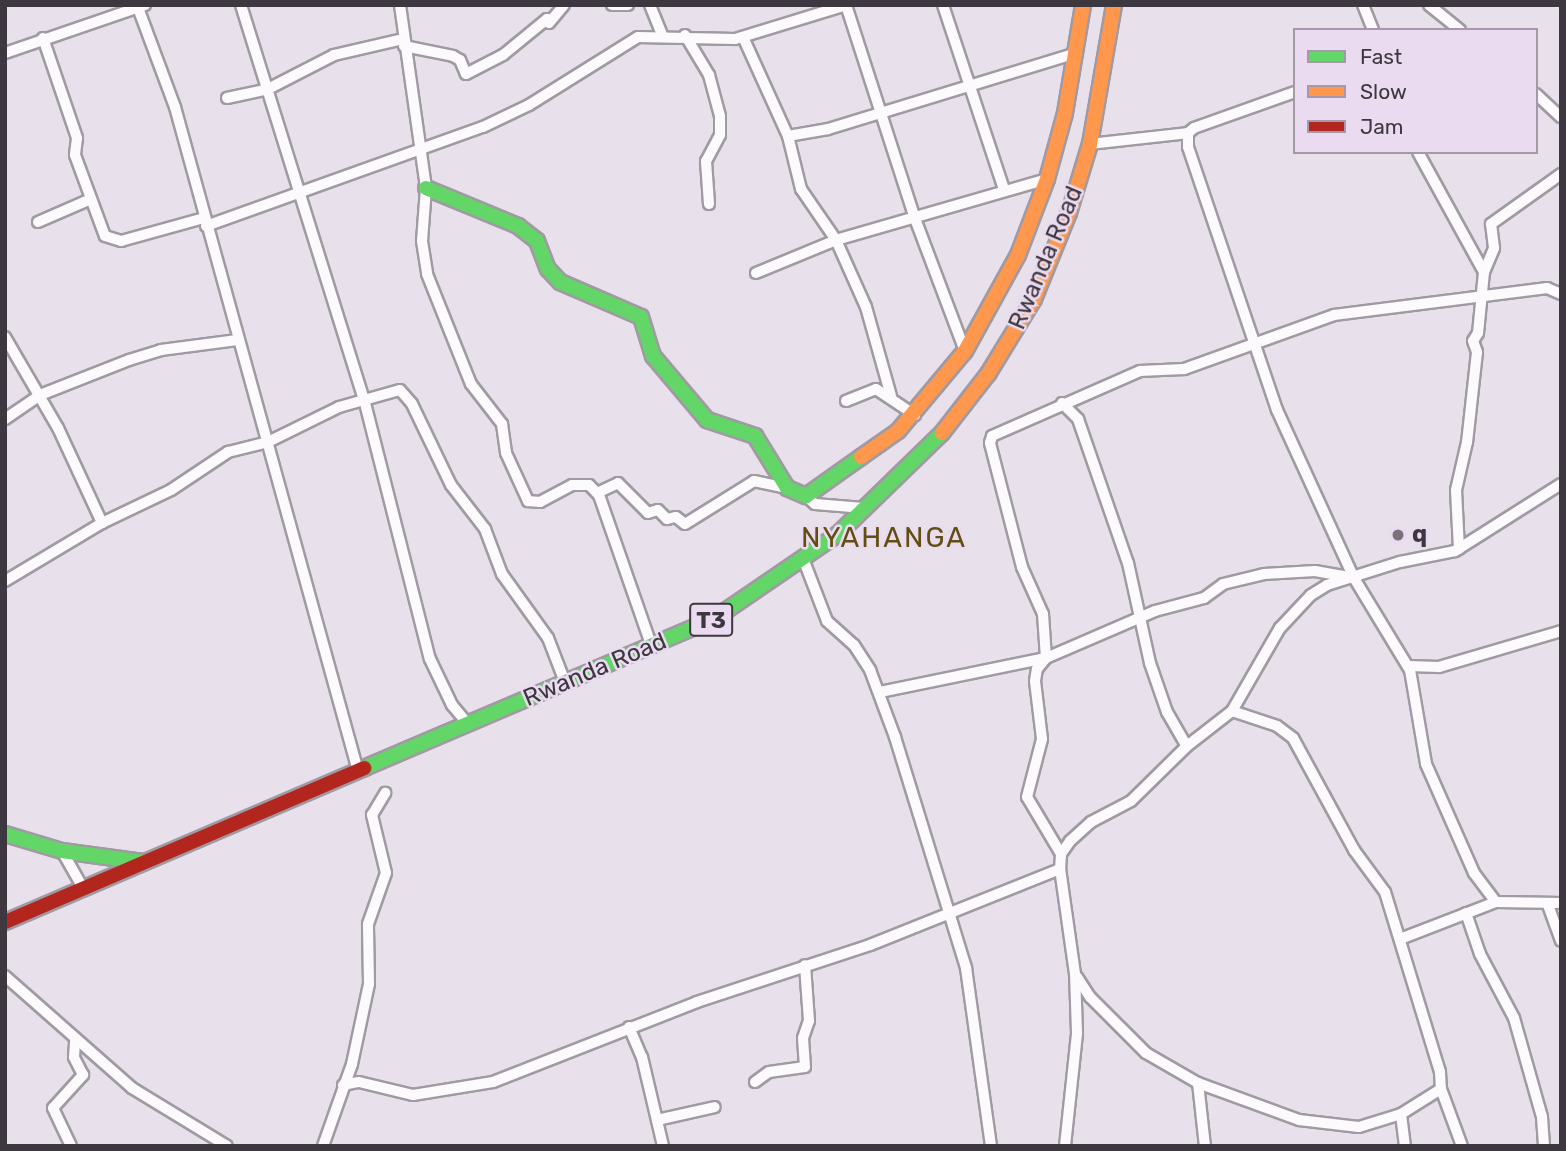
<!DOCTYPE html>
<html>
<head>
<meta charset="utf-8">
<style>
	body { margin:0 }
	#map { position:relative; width:1566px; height:1151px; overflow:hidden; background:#e8e0eb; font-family:Rubik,sans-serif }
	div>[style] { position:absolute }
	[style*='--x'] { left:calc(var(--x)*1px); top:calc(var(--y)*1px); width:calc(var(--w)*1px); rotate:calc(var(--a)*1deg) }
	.roads { filter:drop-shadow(2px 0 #a09aa2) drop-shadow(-2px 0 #a09aa2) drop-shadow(0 2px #a09aa2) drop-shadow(0 -2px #a09aa2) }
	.street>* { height:10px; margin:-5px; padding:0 5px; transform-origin:5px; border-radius:5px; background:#fcfafc }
	.fast>* { height:14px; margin:-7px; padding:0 7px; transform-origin:7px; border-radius:7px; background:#63d668 }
	.slow>* { height:14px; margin:-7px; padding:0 7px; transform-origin:7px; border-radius:7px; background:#ff974d }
	.jam>* { height:14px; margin:-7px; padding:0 7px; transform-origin:7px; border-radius:7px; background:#b3261e }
	.dots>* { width:19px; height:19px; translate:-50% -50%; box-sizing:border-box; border:4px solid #eadbf0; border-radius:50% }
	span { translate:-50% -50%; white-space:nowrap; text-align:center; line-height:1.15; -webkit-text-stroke:5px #eadbf0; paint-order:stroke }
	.shield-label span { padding:2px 5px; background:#eadbf0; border:2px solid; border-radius:5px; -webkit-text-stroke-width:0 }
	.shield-label { font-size:23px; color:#3d373f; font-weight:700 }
	.street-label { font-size:24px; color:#3d373f }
	.poi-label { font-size:24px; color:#3d373f; font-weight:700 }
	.left { translate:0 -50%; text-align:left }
	.quarter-label { font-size:28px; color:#614e11; letter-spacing:2px }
	.frame { position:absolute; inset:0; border:7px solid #3d373f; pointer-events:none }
	.legend { position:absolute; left:1293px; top:28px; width:245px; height:126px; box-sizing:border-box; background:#eadbf0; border:2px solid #a599a9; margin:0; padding:9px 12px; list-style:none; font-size:21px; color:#3d373f }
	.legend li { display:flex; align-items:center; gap:14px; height:35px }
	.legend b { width:35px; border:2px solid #a599a9 }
</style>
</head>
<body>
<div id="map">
	<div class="roads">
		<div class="street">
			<div style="--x:137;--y:5;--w:109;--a:69.6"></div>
			<div style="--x:175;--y:107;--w:689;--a:74.59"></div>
			<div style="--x:241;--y:5;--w:413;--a:72.7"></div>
			<div style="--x:364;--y:399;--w:268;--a:75.8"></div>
			<div style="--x:430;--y:659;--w:51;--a:64.4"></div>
			<div style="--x:452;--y:705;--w:25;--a:50"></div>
			<div style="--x:400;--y:5;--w:185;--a:81.9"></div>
			<div style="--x:426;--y:188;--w:53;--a:94.3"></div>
			<div style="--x:422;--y:241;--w:33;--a:81"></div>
			<div style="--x:427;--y:274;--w:118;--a:68.2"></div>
			<div style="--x:471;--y:384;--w:51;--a:52.2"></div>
			<div style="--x:502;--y:424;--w:29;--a:82"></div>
			<div style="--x:506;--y:453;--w:53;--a:65.4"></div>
			<div style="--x:528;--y:501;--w:12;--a:5"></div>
			<div style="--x:540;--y:502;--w:36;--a:-28"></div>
			<div style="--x:572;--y:485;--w:17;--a:0"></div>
			<div style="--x:589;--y:485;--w:14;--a:45"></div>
			<div style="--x:599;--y:495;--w:161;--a:70.8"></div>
			<div style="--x:612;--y:5;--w:16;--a:0"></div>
			<div style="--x:650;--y:5;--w:32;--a:68"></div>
			<div style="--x:846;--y:5;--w:222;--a:72.1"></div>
			<div style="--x:914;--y:216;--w:144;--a:69.3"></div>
			<div style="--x:943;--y:5;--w:194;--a:71.7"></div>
			<div style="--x:1363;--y:5;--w:27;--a:68"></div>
			<div style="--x:1429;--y:5;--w:40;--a:39"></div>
			<div style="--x:685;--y:35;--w:47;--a:59"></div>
			<div style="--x:709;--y:75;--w:42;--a:75"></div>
			<div style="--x:720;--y:116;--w:19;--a:90"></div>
			<div style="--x:720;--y:135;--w:30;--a:118"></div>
			<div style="--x:706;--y:161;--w:43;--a:86"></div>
			<div style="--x:743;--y:37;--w:109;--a:65.6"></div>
			<div style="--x:788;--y:136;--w:55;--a:76.2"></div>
			<div style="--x:801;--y:189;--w:62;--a:55.5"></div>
			<div style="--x:836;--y:240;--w:73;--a:65.9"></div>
			<div style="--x:866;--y:307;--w:92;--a:74.3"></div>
			<div style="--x:43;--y:38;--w:106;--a:71.2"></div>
			<div style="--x:77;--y:138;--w:17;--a:97"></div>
			<div style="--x:75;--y:155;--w:86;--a:69.7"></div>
			<div style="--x:105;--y:236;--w:17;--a:17"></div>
			<div style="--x:121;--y:241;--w:86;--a:-15.5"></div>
			<div style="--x:404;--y:46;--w:50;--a:11.5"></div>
			<div style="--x:453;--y:56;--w:8;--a:30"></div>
			<div style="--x:460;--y:60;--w:15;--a:67"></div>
			<div style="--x:466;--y:74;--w:42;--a:-27.2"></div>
			<div style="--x:503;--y:55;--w:57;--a:-39.3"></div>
			<div style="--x:547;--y:19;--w:4;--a:63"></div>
			<div style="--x:549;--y:23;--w:23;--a:-50"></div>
			<div style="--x:5;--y:53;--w:148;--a:-18.9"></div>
			<div style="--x:1295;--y:92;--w:107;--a:160.4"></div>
			<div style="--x:1194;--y:128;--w:8;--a:140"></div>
			<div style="--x:1188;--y:133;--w:14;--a:90"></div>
			<div style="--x:1188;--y:147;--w:278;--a:71.3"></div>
			<div style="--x:1277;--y:410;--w:185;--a:65.4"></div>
			<div style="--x:1354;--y:578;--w:108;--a:58.7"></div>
			<div style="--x:1410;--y:670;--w:95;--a:80.3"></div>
			<div style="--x:1426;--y:764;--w:119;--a:66.2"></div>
			<div style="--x:1474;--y:873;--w:36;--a:53"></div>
			<div style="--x:1536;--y:94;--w:34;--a:43"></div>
			<div style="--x:227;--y:98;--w:40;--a:-12"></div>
			<div style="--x:266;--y:90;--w:76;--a:-27.2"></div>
			<div style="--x:334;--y:55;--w:71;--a:-13.1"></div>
			<div style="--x:788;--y:136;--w:41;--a:-9.9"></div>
			<div style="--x:828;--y:129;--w:260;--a:-17"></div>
			<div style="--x:1090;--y:144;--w:99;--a:-6.4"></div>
			<div style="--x:1418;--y:152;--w:137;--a:61.2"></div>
			<div style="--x:1484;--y:272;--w:61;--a:95.6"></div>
			<div style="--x:1478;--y:333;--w:9;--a:122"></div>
			<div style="--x:1473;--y:341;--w:12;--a:70"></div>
			<div style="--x:1477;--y:352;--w:91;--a:96.3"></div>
			<div style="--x:1467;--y:442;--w:49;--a:102.9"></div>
			<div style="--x:1456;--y:490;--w:59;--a:87.1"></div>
			<div style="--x:38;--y:222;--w:58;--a:-23.5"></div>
			<div style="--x:206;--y:226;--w:294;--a:-19.7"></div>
			<div style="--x:483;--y:127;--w:51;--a:-25.6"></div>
			<div style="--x:529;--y:105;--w:128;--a:-32"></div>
			<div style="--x:638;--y:37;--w:97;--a:1.2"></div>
			<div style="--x:735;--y:39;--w:116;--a:-17"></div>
			<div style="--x:1484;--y:272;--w:26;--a:-67"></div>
			<div style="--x:1494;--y:248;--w:24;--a:-97"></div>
			<div style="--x:1491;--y:224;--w:86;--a:-35.5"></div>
			<div style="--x:756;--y:273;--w:87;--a:-22.4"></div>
			<div style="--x:836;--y:240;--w:220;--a:-16.1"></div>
			<div style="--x:5;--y:337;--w:105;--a:59.8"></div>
			<div style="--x:58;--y:428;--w:105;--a:65.1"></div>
			<div style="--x:846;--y:401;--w:32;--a:-22"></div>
			<div style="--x:876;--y:389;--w:47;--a:33.7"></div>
			<div style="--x:1062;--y:403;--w:23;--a:45"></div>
			<div style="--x:1078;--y:419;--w:152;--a:70.9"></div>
			<div style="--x:1128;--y:563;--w:102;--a:77.6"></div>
			<div style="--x:1150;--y:663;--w:52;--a:70.9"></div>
			<div style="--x:1167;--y:712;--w:39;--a:60"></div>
			<div style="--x:5;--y:419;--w:42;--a:-34.4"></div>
			<div style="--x:40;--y:395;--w:96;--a:-21.5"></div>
			<div style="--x:129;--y:360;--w:34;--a:-17"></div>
			<div style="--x:161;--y:350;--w:77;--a:-7.5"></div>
			<div style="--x:597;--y:493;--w:23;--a:-25"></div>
			<div style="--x:618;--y:483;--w:42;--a:45"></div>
			<div style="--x:648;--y:513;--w:10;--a:-17"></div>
			<div style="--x:658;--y:510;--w:13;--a:45"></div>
			<div style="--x:667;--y:519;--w:9;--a:-13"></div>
			<div style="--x:676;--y:517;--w:11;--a:38"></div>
			<div style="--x:685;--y:524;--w:81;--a:-31.9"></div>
			<div style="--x:754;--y:481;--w:34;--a:12"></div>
			<div style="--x:806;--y:496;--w:12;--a:42"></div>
			<div style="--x:815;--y:504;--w:49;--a:4.7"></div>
			<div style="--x:804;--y:561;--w:64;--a:69"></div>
			<div style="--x:827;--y:621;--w:36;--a:42"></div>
			<div style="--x:854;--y:645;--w:30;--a:57"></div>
			<div style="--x:870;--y:670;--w:72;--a:69.5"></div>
			<div style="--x:895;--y:737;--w:242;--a:72.9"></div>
			<div style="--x:966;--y:968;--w:180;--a:82"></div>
			<div style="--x:5;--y:581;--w:113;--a:-30.9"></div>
			<div style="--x:102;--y:523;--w:76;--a:-25.6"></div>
			<div style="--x:171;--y:490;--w:69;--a:-33.7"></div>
			<div style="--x:228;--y:452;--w:41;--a:-14"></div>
			<div style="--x:268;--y:442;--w:79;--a:-26.2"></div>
			<div style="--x:339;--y:407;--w:63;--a:-15.6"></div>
			<div style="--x:400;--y:390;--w:18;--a:49"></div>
			<div style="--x:412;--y:404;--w:90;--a:64.3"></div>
			<div style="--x:451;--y:485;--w:56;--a:52.3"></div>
			<div style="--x:485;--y:529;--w:48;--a:69.3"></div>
			<div style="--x:502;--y:574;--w:79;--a:54.3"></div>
			<div style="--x:548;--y:638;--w:47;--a:68.9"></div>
			<div style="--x:1408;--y:666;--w:31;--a:2"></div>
			<div style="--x:1439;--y:667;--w:127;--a:-16.4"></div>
			<div style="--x:880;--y:692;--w:169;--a:-11.6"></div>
			<div style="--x:1046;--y:658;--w:119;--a:-23.3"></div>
			<div style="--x:1155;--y:611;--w:51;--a:-14.9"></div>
			<div style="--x:1204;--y:598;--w:24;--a:-36"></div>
			<div style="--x:1223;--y:584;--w:42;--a:-13.7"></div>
			<div style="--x:1264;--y:574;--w:51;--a:-3.4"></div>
			<div style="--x:1315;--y:571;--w:36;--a:10"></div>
			<div style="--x:1232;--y:711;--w:47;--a:18.4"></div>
			<div style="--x:1277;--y:726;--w:20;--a:37"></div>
			<div style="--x:1293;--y:738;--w:128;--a:61.4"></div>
			<div style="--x:1354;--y:850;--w:52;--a:53.6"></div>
			<div style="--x:1385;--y:892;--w:188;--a:73"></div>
			<div style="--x:1440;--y:1072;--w:17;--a:87"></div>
			<div style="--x:1441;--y:1089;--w:61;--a:69.8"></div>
			<div style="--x:62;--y:851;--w:43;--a:60.4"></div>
			<div style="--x:1061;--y:854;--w:66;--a:-120.8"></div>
			<div style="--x:1027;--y:797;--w:60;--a:-75.5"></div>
			<div style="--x:1042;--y:739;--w:58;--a:-96.9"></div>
			<div style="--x:1035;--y:681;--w:12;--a:-81"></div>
			<div style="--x:1037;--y:669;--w:14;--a:-51"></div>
			<div style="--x:1046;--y:658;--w:44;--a:-93.9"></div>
			<div style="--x:1043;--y:614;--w:51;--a:-114.1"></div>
			<div style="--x:1022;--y:567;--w:128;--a:-104.5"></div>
			<div style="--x:990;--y:443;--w:7;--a:-74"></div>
			<div style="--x:992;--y:436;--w:162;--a:-23.7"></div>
			<div style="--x:1140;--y:371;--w:44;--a:-2.6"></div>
			<div style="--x:1184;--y:369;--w:159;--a:-19.8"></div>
			<div style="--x:1334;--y:315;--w:215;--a:-7.2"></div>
			<div style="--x:1547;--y:288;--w:15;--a:23"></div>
			<div style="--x:1548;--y:905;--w:38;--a:70"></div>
			<div style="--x:1466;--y:913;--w:43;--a:71.1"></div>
			<div style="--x:1480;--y:954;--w:72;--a:62"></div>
			<div style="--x:1514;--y:1018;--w:103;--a:74.2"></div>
			<div style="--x:1542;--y:1117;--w:29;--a:86"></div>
			<div style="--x:1400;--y:939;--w:103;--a:-21.1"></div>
			<div style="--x:1496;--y:902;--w:65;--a:0.9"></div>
			<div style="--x:5;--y:976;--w:169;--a:41.4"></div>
			<div style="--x:132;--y:1088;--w:111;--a:31.4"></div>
			<div style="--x:1077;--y:977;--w:24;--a:57"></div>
			<div style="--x:1090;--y:997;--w:79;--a:45"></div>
			<div style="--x:1146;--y:1053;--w:60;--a:30"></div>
			<div style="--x:1198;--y:1083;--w:108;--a:20.1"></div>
			<div style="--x:1299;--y:1120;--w:60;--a:6.7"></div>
			<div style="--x:1359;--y:1127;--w:44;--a:-17.2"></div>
			<div style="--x:1401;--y:1114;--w:47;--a:-32"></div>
			<div style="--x:629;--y:1027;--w:33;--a:67"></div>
			<div style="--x:642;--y:1057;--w:91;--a:76.7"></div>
			<div style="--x:755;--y:1082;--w:17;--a:-36"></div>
			<div style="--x:769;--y:1072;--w:36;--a:-8"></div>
			<div style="--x:805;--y:1067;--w:29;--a:-94"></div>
			<div style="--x:803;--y:1038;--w:18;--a:-71"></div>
			<div style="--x:809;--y:1021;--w:56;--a:-94.1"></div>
			<div style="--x:1198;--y:1083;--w:63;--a:83.7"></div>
			<div style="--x:343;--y:1085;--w:16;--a:-11"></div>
			<div style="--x:359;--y:1082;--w:56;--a:13.5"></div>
			<div style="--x:413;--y:1095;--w:81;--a:-9.2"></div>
			<div style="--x:493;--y:1082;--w:219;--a:-21.4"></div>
			<div style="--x:697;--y:1002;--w:182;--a:-18.2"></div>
			<div style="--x:870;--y:945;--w:205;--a:-21.8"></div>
			<div style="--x:1401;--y:1114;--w:32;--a:83"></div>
			<div style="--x:657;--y:1120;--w:59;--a:-12.6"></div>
			<div style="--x:71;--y:1146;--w:42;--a:-115.3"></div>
			<div style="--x:53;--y:1108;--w:45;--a:-47.7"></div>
			<div style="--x:83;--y:1075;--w:20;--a:-117"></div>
			<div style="--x:74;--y:1057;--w:16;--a:-86"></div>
			<div style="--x:323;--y:1146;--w:87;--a:-70.5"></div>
			<div style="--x:352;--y:1064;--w:82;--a:-78"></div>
			<div style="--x:369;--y:984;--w:60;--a:-91"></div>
			<div style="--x:368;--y:924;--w:54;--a:-70.6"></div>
			<div style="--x:386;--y:873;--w:60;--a:-103.6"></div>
			<div style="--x:372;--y:815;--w:26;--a:-59"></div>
			<div style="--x:1065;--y:1146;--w:114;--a:-83.9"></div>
			<div style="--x:1077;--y:1033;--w:59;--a:-91.9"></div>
			<div style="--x:1075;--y:974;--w:106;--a:-98.1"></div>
			<div style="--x:1060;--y:869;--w:15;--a:-86"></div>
			<div style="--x:1061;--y:854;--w:16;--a:-55"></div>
			<div style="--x:1070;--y:841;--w:28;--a:-42"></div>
			<div style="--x:1091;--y:822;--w:45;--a:-27.7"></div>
			<div style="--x:1131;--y:801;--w:78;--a:-44.5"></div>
			<div style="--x:1187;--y:746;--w:57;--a:-37.9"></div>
			<div style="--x:1232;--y:711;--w:96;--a:-60"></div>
			<div style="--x:1280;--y:628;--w:45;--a:-46.8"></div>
			<div style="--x:1311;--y:595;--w:19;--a:-32"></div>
			<div style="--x:1327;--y:585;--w:77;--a:-17.5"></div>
			<div style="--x:1400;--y:562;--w:56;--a:-11.3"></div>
			<div style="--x:1455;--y:551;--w:125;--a:-32.3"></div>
		</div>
		<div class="fast">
			<div style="--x:426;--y:188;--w:100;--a:22.4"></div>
			<div style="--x:518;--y:226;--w:24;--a:38"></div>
			<div style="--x:537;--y:241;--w:30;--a:69"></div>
			<div style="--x:548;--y:269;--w:18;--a:47"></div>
			<div style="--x:560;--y:282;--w:88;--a:23.4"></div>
			<div style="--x:641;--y:317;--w:41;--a:72.9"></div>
			<div style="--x:653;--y:356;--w:84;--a:49.8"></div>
			<div style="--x:707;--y:420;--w:51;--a:18.4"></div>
			<div style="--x:755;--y:436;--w:61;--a:58.4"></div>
			<div style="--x:787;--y:488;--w:21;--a:23"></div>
			<div style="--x:806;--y:496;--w:67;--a:-35.3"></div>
			<div style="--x:364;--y:768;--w:382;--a:-23.1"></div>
			<div style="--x:715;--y:618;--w:149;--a:-34.3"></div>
			<div style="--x:838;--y:534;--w:145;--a:-44.2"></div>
			<div style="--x:5;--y:834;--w:59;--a:16.6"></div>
			<div style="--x:62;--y:851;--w:82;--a:7.7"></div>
		</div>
		<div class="slow">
			<div style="--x:942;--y:433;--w:75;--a:-52.1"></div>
			<div style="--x:988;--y:374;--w:88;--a:-58.5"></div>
			<div style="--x:1034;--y:299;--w:93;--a:-67.9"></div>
			<div style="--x:1069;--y:213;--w:72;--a:-73.1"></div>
			<div style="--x:1090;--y:144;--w:141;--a:-80.2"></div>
			<div style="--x:861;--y:457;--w:45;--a:-35.1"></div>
			<div style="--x:898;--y:431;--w:104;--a:-50.1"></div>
			<div style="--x:965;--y:351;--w:110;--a:-61.1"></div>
			<div style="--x:1018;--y:255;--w:81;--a:-69.1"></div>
			<div style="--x:1047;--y:179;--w:68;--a:-74.7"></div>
			<div style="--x:1065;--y:113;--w:109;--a:-80.5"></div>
		</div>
		<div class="jam">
			<div style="--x:5;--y:922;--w:391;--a:-23.2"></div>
		</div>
	</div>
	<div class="dots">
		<div style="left:1398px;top:535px;background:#79727b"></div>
	</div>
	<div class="shield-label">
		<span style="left:711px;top:620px">T3</span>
	</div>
	<div class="street-label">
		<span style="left:1046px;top:258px;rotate:-67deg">Rwanda Road</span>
		<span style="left:595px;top:670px;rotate:-23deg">Rwanda Road</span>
	</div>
	<div class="poi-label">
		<span class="left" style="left:1412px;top:535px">q</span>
	</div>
	<div class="quarter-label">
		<span style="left:884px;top:538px">NYAHANGA</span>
	</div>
	<div class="frame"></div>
	<ul class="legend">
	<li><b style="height:9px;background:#63d668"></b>Fast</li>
	<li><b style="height:9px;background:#ff974d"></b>Slow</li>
	<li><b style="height:9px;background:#b3261e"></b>Jam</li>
	</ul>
</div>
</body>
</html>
